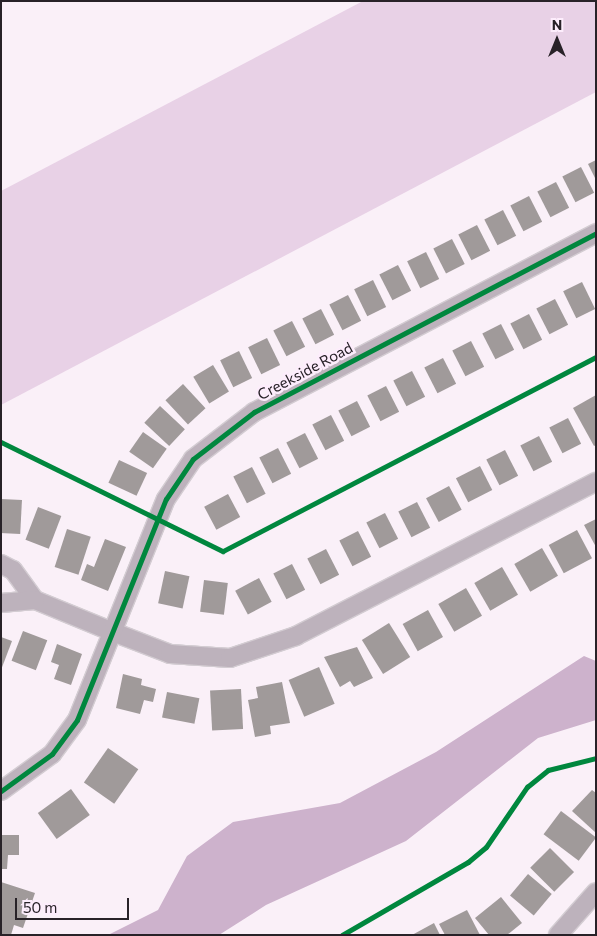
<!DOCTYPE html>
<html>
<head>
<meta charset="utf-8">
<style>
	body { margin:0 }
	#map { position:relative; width:597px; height:936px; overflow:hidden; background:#faf0f8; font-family:Commissioner,sans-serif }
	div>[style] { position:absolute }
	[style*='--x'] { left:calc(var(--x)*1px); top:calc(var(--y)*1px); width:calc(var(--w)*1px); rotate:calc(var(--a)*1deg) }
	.green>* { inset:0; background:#e8d1e6 }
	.water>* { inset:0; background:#cdb2cc }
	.building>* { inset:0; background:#a09a9a; transform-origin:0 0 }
	.roads { filter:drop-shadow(1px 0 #d3ccd2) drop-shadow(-1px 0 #d3ccd2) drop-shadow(0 1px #d3ccd2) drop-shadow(0 -1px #d3ccd2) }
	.minor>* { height:18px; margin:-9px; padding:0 9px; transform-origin:9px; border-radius:9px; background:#bdb2bc }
	.cycleway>* { height:5px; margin:-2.5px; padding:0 2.5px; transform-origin:2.5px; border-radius:2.5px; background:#00873e }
	span { translate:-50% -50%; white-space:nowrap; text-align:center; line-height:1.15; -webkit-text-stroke:5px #fdedfc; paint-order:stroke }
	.street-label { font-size:15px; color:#282228 }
	.frame { position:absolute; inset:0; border:2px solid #282228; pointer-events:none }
	.north { position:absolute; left:532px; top:15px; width:50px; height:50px; -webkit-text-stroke:4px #fdedfc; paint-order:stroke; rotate:0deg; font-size:14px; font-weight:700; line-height:20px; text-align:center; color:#282228 }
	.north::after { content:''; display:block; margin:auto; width:18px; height:22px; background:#282228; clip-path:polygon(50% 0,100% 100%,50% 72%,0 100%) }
	.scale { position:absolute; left:15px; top:898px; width:114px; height:22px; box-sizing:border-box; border:2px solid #282228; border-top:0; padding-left:6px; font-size:15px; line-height:18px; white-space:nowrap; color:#282228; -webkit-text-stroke:4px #fdedfc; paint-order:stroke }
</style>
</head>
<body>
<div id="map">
	<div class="green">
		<div style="clip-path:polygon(363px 1px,596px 1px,596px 92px,1px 405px,1px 191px)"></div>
	</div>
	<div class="water">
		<div style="clip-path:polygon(584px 656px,596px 661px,596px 720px,538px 738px,406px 841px,266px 905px,219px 935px,108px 935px,158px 910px,187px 856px,233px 822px,340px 803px,436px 752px)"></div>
	</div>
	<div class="building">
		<div style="clip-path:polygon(596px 160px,596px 180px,588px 164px)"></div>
		<div style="left:581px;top:167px;width:29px;height:21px;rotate:63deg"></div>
		<div style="left:556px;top:182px;width:29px;height:21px;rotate:63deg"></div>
		<div style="left:529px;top:196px;width:29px;height:21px;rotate:63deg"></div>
		<div style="left:503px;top:210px;width:29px;height:21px;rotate:63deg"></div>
		<div style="left:477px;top:225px;width:29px;height:21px;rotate:63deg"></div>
		<div style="left:452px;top:239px;width:28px;height:21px;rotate:63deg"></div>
		<div style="left:426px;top:252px;width:30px;height:21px;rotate:64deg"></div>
		<div style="left:398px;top:265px;width:29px;height:21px;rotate:63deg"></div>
		<div style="left:373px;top:280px;width:30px;height:21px;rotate:64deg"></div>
		<div style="left:582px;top:282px;width:30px;height:21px;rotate:64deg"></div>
		<div style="left:348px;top:295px;width:29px;height:21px;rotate:63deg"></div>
		<div style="left:555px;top:299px;width:29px;height:21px;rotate:63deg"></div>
		<div style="left:321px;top:309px;width:29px;height:21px;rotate:63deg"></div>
		<div style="left:529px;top:314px;width:29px;height:21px;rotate:63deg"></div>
		<div style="left:292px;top:321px;width:29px;height:21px;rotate:63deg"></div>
		<div style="left:501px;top:324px;width:29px;height:21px;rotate:63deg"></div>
		<div style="left:267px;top:338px;width:30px;height:21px;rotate:64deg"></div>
		<div style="left:471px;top:341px;width:29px;height:21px;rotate:63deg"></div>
		<div style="left:239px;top:351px;width:30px;height:21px;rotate:64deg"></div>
		<div style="left:443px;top:358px;width:29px;height:21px;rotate:63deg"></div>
		<div style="left:213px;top:365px;width:31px;height:23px;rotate:59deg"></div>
		<div style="left:412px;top:371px;width:29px;height:21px;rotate:63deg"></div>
		<div style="left:183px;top:384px;width:33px;height:24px;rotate:47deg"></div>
		<div style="left:386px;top:386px;width:29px;height:21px;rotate:63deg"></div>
		<div style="clip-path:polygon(596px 395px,596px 445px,594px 446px,573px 408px)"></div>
		<div style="left:357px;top:401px;width:29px;height:21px;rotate:63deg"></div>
		<div style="left:160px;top:406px;width:34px;height:23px;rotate:43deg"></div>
		<div style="left:331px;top:415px;width:29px;height:21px;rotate:63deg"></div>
		<div style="left:568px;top:418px;width:29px;height:21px;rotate:63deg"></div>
		<div style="left:143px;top:432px;width:29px;height:24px;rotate:35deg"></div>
		<div style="left:305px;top:433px;width:29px;height:21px;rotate:63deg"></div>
		<div style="left:539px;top:436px;width:29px;height:21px;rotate:63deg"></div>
		<div style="left:278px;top:448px;width:29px;height:21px;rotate:63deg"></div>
		<div style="left:505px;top:450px;width:29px;height:21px;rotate:63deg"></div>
		<div style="left:119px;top:460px;width:31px;height:25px;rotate:25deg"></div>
		<div style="left:480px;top:466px;width:27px;height:27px;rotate:63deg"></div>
		<div style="left:252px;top:467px;width:30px;height:21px;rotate:63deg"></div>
		<div style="left:449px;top:486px;width:27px;height:26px;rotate:62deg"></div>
		<div style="left:228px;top:494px;width:26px;height:27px;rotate:62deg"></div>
		<div style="left:1px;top:499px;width:21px;height:34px;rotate:3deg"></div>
		<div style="left:417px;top:502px;width:29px;height:21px;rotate:63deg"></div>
		<div style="left:38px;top:507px;width:25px;height:35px;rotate:21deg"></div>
		<div style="left:385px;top:513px;width:29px;height:21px;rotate:63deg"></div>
		<div style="clip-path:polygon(596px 519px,596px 547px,584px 525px)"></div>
		<div style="left:67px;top:529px;width:25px;height:40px;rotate:18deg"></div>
		<div style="left:577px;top:530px;width:32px;height:32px;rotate:62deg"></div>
		<div style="left:358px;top:531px;width:29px;height:21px;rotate:63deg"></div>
		<div style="clip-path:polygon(105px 539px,126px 547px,108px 591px,81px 580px,87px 564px,94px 567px)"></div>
		<div style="left:542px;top:548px;width:32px;height:32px;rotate:60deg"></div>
		<div style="left:326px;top:549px;width:29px;height:21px;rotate:63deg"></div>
		<div style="left:292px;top:564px;width:29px;height:21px;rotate:63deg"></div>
		<div style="left:502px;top:567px;width:32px;height:32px;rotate:60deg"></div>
		<div style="left:165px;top:571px;width:25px;height:33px;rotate:12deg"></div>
		<div style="left:259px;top:578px;width:27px;height:27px;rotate:62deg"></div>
		<div style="left:204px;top:580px;width:24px;height:32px;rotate:7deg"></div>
		<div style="left:466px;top:588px;width:32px;height:32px;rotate:60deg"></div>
		<div style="left:428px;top:610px;width:31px;height:29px;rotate:61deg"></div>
		<div style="left:389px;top:623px;width:40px;height:32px;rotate:58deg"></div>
		<div style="left:23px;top:631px;width:26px;height:32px;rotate:21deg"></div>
		<div style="clip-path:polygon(1px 637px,12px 641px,1px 670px)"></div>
		<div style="clip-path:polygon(57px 644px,82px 654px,71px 685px,54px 679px,59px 665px,51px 662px)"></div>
		<div style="clip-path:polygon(357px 647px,373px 678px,354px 687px,350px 681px,340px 687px,324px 657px)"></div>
		<div style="left:319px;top:667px;width:40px;height:33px;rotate:67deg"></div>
		<div style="clip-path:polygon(123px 674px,142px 679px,141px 685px,156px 689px,153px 702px,144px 700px,140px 714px,116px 708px)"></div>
		<div style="clip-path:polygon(282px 682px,290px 723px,270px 726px,271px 734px,255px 737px,248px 700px,258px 698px,256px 687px)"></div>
		<div style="left:241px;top:689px;width:40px;height:31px;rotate:87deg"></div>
		<div style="left:167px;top:692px;width:33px;height:26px;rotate:11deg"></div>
		<div style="left:108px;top:748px;width:37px;height:42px;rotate:35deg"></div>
		<div style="left:71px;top:789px;width:32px;height:41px;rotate:54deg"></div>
		<div style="clip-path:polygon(592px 790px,596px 793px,596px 833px,572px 811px)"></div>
		<div style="left:561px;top:811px;width:44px;height:29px;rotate:37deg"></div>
		<div style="clip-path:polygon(1px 835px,19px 835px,19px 855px,8px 855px,7px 869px,1px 869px)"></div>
		<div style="left:550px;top:848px;width:34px;height:28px;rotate:45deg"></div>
		<div style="left:528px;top:874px;width:31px;height:28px;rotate:40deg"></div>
		<div style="clip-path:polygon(1px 882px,35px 893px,23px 928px,14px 925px,11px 935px,1px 935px)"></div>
		<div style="clip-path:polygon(501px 897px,522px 923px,507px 935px,489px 935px,475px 918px)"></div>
		<div style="clip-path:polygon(467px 910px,480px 935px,445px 935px,439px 924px)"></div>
		<div style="clip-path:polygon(434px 923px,440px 935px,412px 935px)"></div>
	</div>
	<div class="roads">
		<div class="minor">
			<div style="--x:1;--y:564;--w:13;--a:27"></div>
			<div style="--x:13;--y:570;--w:37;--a:54"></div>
			<div style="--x:35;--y:600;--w:84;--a:22.3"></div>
			<div style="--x:113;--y:632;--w:61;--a:21.1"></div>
			<div style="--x:170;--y:654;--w:60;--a:3.8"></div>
			<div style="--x:230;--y:658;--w:70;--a:-18.4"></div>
			<div style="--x:296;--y:636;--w:337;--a:-27.2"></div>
			<div style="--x:1;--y:603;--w:34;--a:-5"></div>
			<div style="--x:1;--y:791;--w:63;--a:-36"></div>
			<div style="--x:52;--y:754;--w:42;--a:-53.7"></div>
			<div style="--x:77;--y:720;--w:238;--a:-68.1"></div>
			<div style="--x:166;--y:499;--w:48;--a:-56"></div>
			<div style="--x:193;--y:459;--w:77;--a:-37.6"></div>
			<div style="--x:254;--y:412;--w:386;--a:-27.6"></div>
			<div style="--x:558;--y:935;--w:57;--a:-48.5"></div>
		</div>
	</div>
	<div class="cycleway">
		<div style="--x:1;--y:442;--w:247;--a:26.2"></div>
		<div style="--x:223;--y:551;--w:420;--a:-27.5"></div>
		<div style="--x:1;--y:791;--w:63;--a:-36"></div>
		<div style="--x:52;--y:754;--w:42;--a:-53.7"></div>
		<div style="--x:77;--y:720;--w:238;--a:-68.1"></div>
		<div style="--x:166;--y:499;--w:48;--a:-56"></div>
		<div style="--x:193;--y:459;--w:77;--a:-37.6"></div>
		<div style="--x:254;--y:412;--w:386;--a:-27.6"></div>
		<div style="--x:342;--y:935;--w:146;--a:-30.1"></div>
		<div style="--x:468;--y:862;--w:23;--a:-40"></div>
		<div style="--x:486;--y:847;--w:73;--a:-55.7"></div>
		<div style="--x:527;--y:787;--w:27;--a:-39"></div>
		<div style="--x:548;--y:770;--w:49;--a:-14"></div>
	</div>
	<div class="street-label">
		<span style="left:305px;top:371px;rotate:-28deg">Creekside Road</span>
	</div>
	<div class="frame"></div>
	<div class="north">N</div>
	<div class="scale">50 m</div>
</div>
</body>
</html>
